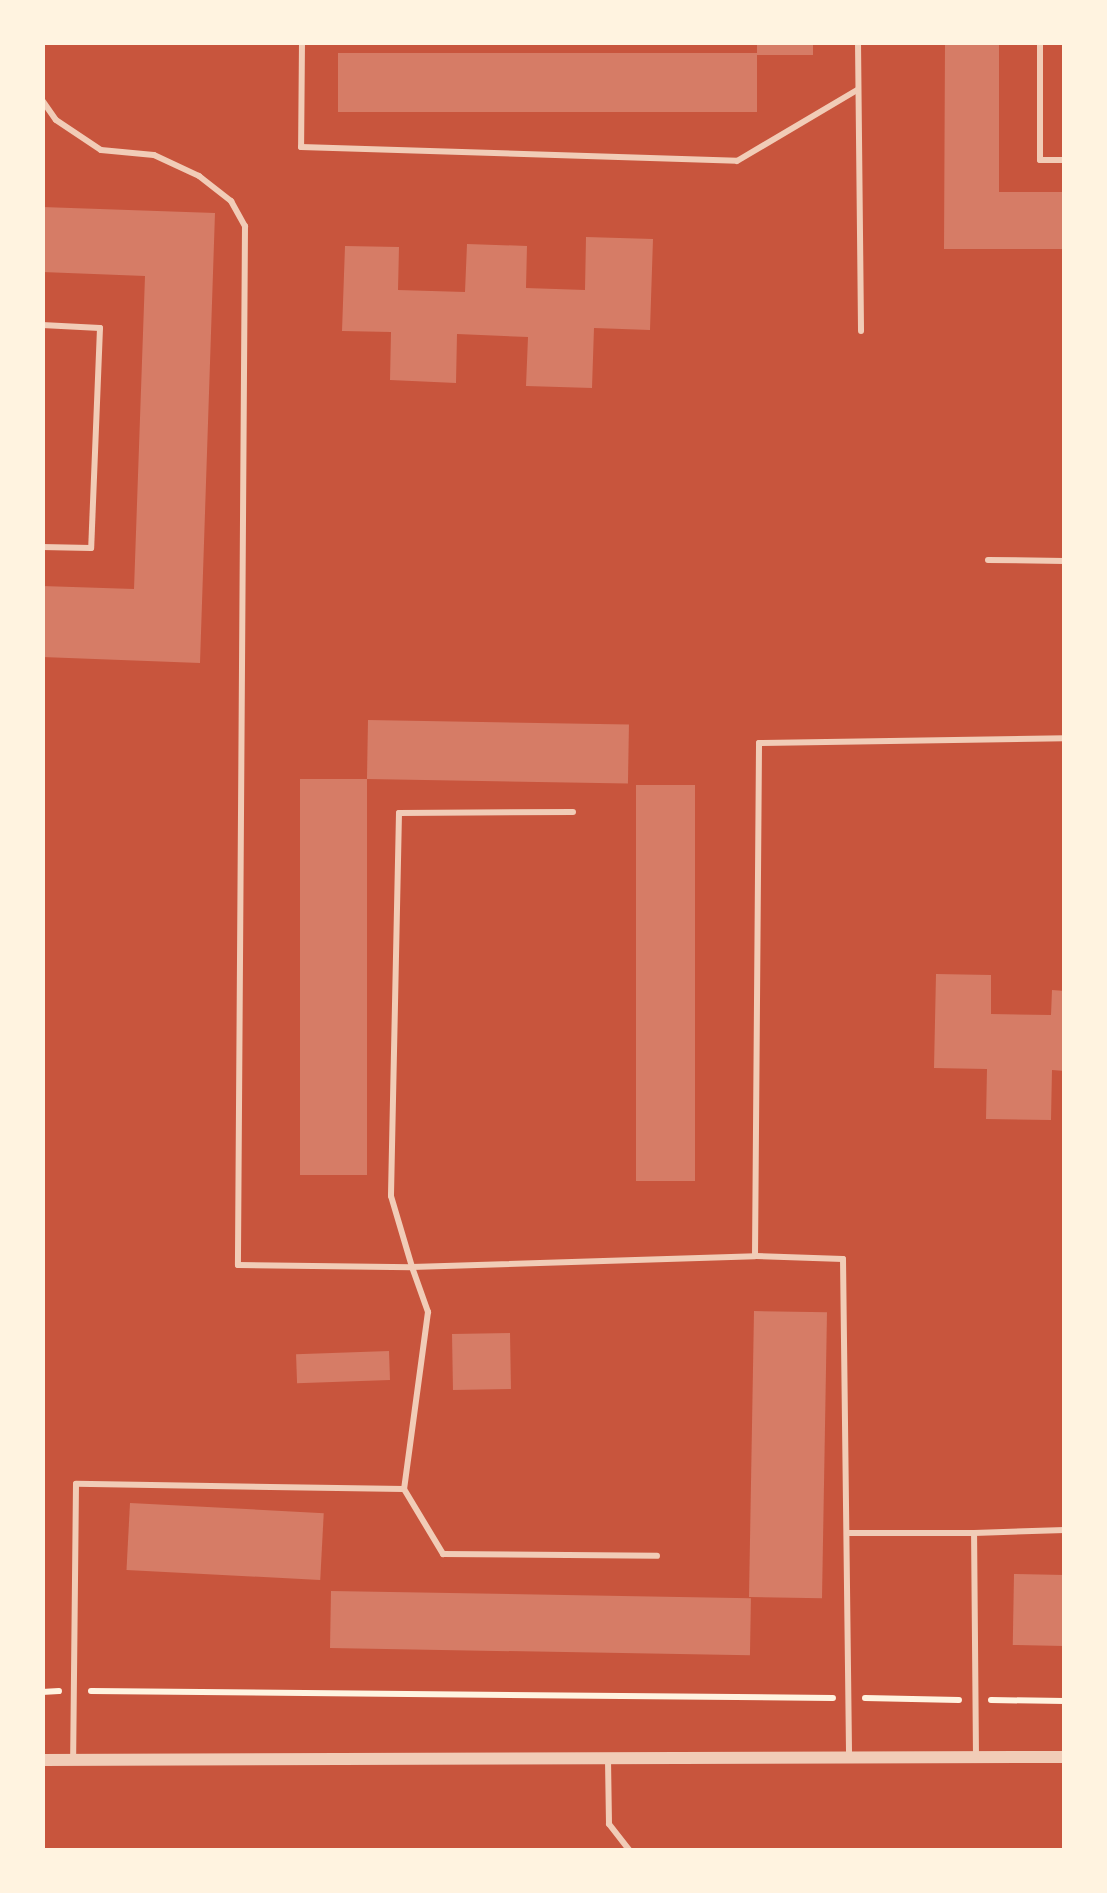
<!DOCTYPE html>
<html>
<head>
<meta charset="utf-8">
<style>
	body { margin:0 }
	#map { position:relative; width:1107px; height:1893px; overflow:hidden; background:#c8553d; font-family:"Playfair Display",serif }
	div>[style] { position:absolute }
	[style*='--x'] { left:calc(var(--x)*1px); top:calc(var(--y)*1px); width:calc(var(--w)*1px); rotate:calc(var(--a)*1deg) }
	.building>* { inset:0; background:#d67c66; transform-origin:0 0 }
	.path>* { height:6px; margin:-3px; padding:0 3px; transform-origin:3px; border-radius:3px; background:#fff3e0 }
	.service>* { height:6px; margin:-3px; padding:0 3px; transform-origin:3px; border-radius:3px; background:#f1ccb7 }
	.minor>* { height:12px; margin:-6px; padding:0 6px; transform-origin:6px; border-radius:6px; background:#f1ccb7 }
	span { translate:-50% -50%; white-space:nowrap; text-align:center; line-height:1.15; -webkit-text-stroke:9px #fff3e0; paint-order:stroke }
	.frame { position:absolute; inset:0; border:45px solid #fff3e0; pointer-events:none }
</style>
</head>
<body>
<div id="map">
	<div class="building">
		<div style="left:757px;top:42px;width:56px;height:13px"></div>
		<div style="clip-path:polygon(945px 42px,999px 42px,999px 192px,1065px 192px,1065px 249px,944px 249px)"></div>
		<div style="left:338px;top:53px;width:419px;height:59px"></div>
		<div style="clip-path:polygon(42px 207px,215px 213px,200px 663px,42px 657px,42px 586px,134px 589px,145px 276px,42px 272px)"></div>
		<div style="clip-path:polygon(586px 237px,653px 239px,650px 330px,594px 328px,592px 388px,526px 386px,528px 337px,457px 334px,456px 383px,390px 380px,391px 332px,342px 331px,345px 246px,399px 247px,398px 290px,465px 292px,467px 244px,527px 246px,526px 288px,585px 290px)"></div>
		<div style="left:368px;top:720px;width:261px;height:59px;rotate:1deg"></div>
		<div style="left:300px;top:779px;width:67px;height:396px"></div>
		<div style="left:636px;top:785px;width:59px;height:396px"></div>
		<div style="clip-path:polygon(936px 974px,991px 975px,991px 1014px,1051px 1015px,1052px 990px,1065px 991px,1065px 1071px,1052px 1070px,1051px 1120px,986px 1119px,987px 1069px,934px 1068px)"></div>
		<div style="left:754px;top:1311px;width:73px;height:286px;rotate:1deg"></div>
		<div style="left:510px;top:1333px;width:56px;height:58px;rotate:89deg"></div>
		<div style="left:389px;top:1351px;width:29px;height:93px;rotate:88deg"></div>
		<div style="left:130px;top:1503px;width:194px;height:67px;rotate:3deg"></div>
		<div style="left:1014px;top:1574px;width:51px;height:71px;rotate:1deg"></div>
		<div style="left:331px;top:1591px;width:420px;height:57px;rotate:1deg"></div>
	</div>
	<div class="path">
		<div style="--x:91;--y:1691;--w:742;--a:0.54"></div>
		<div style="--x:42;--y:1692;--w:17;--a:-3"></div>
		<div style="--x:865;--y:1698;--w:94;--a:1.2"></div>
		<div style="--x:991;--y:1700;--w:74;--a:0.8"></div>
	</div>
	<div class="service">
		<div style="--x:302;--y:42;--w:105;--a:90.5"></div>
		<div style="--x:301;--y:147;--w:436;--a:1.8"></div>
		<div style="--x:737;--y:161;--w:139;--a:-30.6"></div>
		<div style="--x:858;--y:42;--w:289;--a:89.4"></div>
		<div style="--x:1040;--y:42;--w:118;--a:90"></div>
		<div style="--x:1040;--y:160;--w:25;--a:0"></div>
		<div style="--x:42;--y:100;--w:24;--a:55"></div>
		<div style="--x:56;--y:120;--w:54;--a:33.7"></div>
		<div style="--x:101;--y:150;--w:53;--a:5.4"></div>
		<div style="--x:154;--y:155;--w:50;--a:25"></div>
		<div style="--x:199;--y:176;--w:41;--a:38"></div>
		<div style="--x:231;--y:201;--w:29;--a:61"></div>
		<div style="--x:245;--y:226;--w:1039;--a:90.39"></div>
		<div style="--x:238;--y:1265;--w:174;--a:0.7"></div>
		<div style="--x:412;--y:1267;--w:48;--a:70.4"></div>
		<div style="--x:428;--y:1312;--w:179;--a:97.7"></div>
		<div style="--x:404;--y:1489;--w:328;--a:-179.1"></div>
		<div style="--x:76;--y:1484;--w:276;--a:90.6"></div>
		<div style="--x:42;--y:325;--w:58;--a:3"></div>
		<div style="--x:100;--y:328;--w:220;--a:92.3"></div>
		<div style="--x:91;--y:548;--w:49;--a:-178.8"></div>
		<div style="--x:988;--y:560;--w:77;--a:0.7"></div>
		<div style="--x:573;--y:812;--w:174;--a:179.7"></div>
		<div style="--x:399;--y:813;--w:383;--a:91.2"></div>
		<div style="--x:391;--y:1196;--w:74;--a:73.5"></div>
		<div style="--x:412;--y:1267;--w:343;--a:-1.8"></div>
		<div style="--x:755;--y:1256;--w:513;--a:-89.55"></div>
		<div style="--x:759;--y:743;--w:306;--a:-0.9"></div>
		<div style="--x:756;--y:1256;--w:87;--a:2"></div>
		<div style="--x:843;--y:1259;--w:497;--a:89.3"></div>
		<div style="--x:404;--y:1489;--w:76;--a:59"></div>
		<div style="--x:443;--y:1554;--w:214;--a:0.5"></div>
		<div style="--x:847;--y:1533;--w:127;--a:0"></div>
		<div style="--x:976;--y:1756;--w:223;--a:-90.5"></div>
		<div style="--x:974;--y:1533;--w:91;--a:-1.9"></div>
		<div style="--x:608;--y:1760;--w:64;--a:89.1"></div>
		<div style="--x:609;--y:1824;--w:34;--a:52"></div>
	</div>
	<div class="minor">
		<div style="--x:42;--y:1760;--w:1023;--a:-0.17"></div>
	</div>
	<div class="frame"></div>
</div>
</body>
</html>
